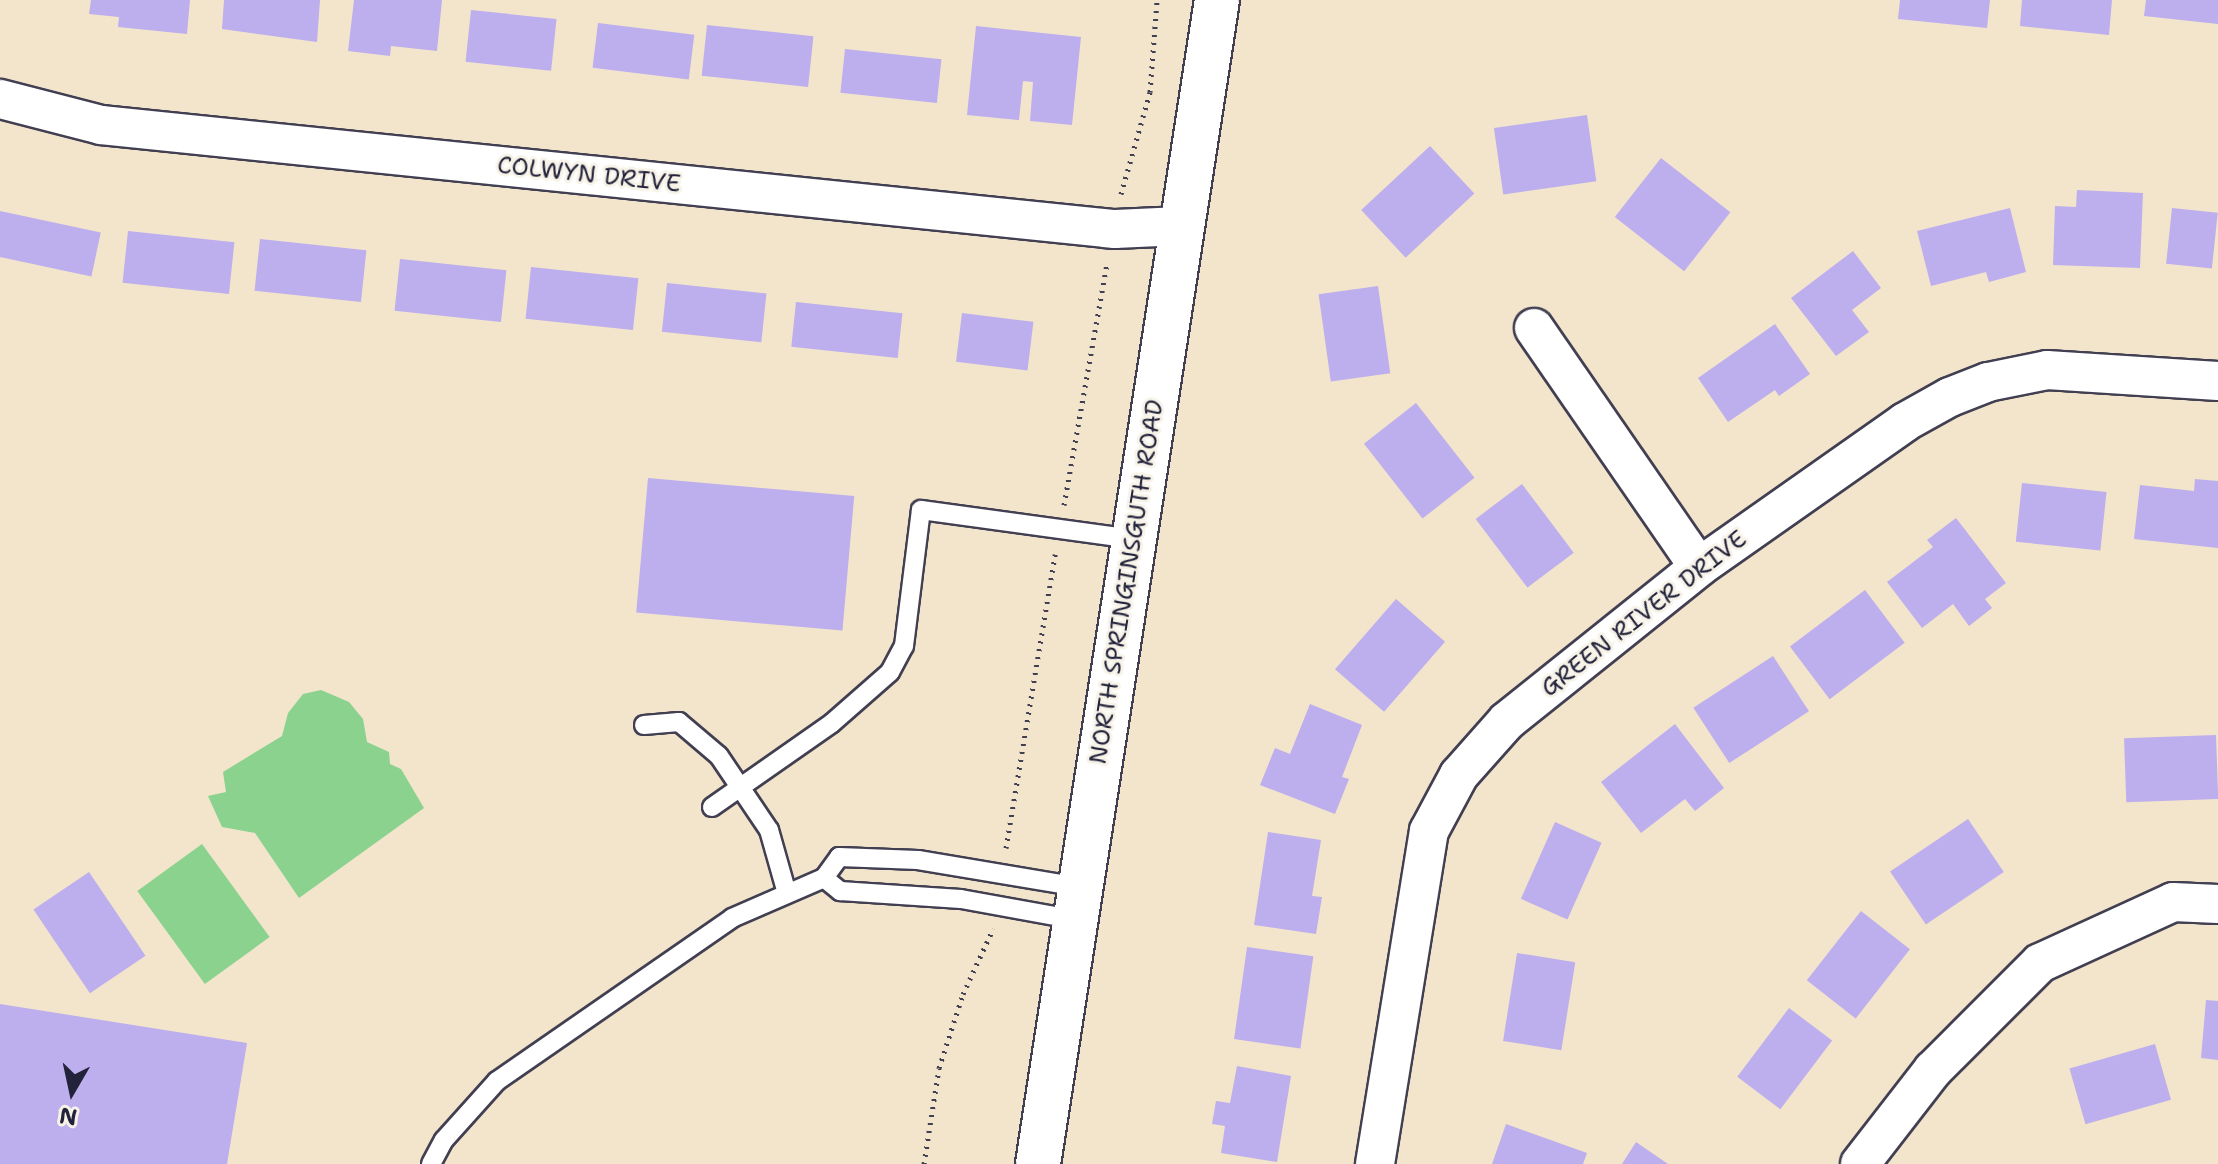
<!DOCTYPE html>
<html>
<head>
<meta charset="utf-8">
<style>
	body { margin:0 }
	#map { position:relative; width:2218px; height:1164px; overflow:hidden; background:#f2e5cc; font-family:"Shantell Sans",sans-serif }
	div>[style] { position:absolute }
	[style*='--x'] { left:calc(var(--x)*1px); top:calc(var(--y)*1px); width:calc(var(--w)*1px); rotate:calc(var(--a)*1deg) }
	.green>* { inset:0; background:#8ad28e; transform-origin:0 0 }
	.building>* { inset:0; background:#bdaeee; transform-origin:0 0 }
	.path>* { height:5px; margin-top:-2.5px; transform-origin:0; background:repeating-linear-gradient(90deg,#413f51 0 2px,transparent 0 8px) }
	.roads { filter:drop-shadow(2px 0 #413f51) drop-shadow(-2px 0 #413f51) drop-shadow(0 2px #413f51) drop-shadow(0 -2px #413f51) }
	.service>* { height:18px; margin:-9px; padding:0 9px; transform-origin:9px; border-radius:9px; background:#fff }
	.minor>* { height:38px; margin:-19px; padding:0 19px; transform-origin:19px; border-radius:19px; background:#fff }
	.tertiary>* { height:44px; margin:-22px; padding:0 22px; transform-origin:22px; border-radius:22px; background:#fff }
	span { translate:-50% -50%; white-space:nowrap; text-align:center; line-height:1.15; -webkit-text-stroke:6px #f7f3e8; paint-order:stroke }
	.street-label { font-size:24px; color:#22223b }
	.north { position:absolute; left:32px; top:1052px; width:80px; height:80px; -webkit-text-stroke:6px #f7f3e8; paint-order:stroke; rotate:189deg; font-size:22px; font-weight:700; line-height:32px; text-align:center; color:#22223b }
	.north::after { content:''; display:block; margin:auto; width:28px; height:36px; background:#22223b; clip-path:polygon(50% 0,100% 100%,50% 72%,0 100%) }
</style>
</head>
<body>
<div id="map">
	<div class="green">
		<div style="clip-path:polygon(321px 690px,349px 702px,363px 719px,367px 742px,389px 752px,390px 764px,401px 769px,424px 808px,299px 898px,255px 833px,222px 827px,208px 796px,226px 792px,223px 772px,282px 736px,288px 713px,303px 694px)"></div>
		<div style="left:202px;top:844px;width:115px;height:80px;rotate:54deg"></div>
	</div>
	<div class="building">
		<div style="clip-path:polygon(91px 0,190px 0,187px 34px,118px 27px,119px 17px,89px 14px)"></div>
		<div style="clip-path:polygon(224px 0,320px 0,317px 42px,222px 29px)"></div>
		<div style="clip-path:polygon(354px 0,442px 0,437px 51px,391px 46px,390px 56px,348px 51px)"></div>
		<div style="clip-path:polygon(1900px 0,1990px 0,1987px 28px,1898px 19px)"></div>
		<div style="clip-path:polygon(2022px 0,2112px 0,2109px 35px,2020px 26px)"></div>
		<div style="clip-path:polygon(2146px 0,2218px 0,2218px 24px,2144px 16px)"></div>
		<div style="left:471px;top:10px;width:86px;height:52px;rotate:6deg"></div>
		<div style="left:598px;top:23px;width:97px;height:45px;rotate:7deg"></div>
		<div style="left:707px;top:25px;width:107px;height:51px;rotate:6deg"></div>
		<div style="clip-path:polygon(976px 26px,1081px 37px,1072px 125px,1030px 121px,1033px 82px,1023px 81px,1019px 120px,967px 115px)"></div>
		<div style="left:845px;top:49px;width:97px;height:44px;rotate:6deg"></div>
		<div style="left:1587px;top:115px;width:67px;height:94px;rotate:82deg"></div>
		<div style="left:1430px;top:146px;width:65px;height:94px;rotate:47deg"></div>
		<div style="left:1661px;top:158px;width:88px;height:75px;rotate:38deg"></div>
		<div style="clip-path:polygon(2077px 190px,2143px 193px,2140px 268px,2053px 265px,2055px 206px,2076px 207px)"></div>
		<div style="clip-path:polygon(2010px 208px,2026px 272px,1989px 282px,1986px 272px,1931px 286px,1917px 231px)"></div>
		<div style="left:2172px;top:208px;width:46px;height:56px;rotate:6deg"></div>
		<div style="left:0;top:211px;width:103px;height:45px;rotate:12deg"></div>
		<div style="left:128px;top:231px;width:107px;height:52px;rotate:6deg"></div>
		<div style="left:260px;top:239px;width:107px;height:52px;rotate:6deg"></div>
		<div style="clip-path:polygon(1853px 251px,1881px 288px,1852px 310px,1869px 332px,1836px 356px,1791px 298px)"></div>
		<div style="left:400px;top:259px;width:107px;height:52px;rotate:6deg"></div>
		<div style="left:531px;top:267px;width:108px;height:52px;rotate:6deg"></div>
		<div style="left:667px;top:283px;width:100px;height:49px;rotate:6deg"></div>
		<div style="left:1378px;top:286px;width:88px;height:60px;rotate:82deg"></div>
		<div style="left:796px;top:302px;width:107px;height:45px;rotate:6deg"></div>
		<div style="left:962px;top:313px;width:72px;height:49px;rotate:7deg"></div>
		<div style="clip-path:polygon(1775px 324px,1810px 374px,1779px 396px,1775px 390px,1728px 422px,1698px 378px)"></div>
		<div style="left:1416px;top:403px;width:95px;height:66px;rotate:52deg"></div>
		<div style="left:648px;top:478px;width:207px;height:135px;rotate:5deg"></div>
		<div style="clip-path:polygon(2195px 479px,2218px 481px,2218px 548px,2134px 539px,2140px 485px,2194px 491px)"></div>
		<div style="left:2022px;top:483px;width:85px;height:59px;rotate:6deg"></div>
		<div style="left:1522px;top:484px;width:86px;height:58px;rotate:53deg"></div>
		<div style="clip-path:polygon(1956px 518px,2006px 583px,1985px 599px,1992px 608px,1969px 626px,1953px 604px,1922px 628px,1887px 582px,1933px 547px,1927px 540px)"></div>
		<div style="left:1865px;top:590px;width:66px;height:94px;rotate:53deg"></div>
		<div style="left:1396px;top:599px;width:65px;height:93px;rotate:41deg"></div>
		<div style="left:1773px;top:656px;width:66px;height:95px;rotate:57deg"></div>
		<div style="clip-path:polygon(1310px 704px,1362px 725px,1342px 777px,1349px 779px,1335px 814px,1260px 785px,1275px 748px,1290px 754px)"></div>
		<div style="clip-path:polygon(1675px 724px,1724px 788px,1695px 811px,1685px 799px,1641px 833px,1601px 782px)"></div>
		<div style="left:2216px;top:735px;width:64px;height:92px;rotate:88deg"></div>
		<div style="left:1968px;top:819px;width:64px;height:94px;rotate:56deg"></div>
		<div style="left:1555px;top:822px;width:51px;height:84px;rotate:24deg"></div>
		<div style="clip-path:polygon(1268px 832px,1321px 840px,1312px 896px,1322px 897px,1316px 934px,1254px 925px)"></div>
		<div style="left:89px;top:872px;width:101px;height:67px;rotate:56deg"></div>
		<div style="left:1861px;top:911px;width:62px;height:88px;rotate:38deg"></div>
		<div style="left:1247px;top:947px;width:67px;height:93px;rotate:8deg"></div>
		<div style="left:1517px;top:953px;width:59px;height:89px;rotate:9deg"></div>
		<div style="clip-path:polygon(2206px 1000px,2218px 1001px,2218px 1060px,2201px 1058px)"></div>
		<div style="clip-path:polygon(0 1004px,247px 1043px,227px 1164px,0 1164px)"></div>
		<div style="left:1789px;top:1008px;width:54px;height:86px;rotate:37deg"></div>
		<div style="left:2155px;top:1044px;width:58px;height:89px;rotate:74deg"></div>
		<div style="clip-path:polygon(1237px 1066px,1291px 1076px,1277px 1162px,1221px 1153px,1225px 1126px,1212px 1124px,1216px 1101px,1230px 1103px)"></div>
		<div style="clip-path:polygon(1506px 1124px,1587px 1153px,1583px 1164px,1492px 1164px)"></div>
		<div style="clip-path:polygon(1636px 1142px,1668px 1164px,1622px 1164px)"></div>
	</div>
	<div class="path">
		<div style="--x:1121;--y:194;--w:106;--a:-74.1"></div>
		<div style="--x:1150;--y:92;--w:92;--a:-85.6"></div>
		<div style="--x:1064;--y:505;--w:246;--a:-79.9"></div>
		<div style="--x:1006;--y:848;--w:298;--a:-80.5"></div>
		<div style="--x:924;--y:1164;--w:97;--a:-81.1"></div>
		<div style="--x:939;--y:1068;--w:78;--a:-72"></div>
		<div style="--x:963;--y:994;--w:72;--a:-65.2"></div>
	</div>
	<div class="roads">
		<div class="service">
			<div style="--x:644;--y:725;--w:35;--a:-5"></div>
			<div style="--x:679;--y:722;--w:52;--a:40.4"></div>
			<div style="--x:719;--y:756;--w:89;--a:56"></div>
			<div style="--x:769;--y:830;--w:62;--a:74.2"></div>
			<div style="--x:712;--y:807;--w:146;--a:-35"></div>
			<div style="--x:832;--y:723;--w:77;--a:-41.3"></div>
			<div style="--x:890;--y:672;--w:30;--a:-62"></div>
			<div style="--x:904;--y:646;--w:137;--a:-82.9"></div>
			<div style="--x:921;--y:510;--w:214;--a:7.8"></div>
			<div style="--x:824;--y:878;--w:21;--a:39"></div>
			<div style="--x:840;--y:891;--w:121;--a:3.8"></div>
			<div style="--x:961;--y:899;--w:117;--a:10.3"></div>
			<div style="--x:431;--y:1164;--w:27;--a:-62"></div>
			<div style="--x:444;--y:1140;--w:79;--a:-48.1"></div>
			<div style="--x:497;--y:1081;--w:286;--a:-34.7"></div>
			<div style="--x:732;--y:918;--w:100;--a:-23.5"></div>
			<div style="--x:824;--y:878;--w:26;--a:-54"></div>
			<div style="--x:839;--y:857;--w:79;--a:2.2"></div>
			<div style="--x:918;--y:860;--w:164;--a:9.5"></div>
		</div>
		<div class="minor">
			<div style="--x:0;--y:99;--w:104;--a:14.4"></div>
			<div style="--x:101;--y:125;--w:1019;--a:5.86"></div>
			<div style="--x:1115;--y:229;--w:66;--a:-2.6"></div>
			<div style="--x:1534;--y:328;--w:290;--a:55.4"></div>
			<div style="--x:1375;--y:1164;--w:337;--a:-80.8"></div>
			<div style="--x:1429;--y:831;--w:64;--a:-61.8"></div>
			<div style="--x:1459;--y:775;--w:72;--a:-48.4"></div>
			<div style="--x:1507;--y:721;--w:246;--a:-38.7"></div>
			<div style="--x:1699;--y:567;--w:252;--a:-35.1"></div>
			<div style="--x:1905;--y:422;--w:51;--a:-29.1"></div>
			<div style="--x:1950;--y:397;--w:41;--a:-21.5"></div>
			<div style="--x:1988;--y:382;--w:60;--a:-11.5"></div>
			<div style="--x:2047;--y:370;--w:171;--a:3.7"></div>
			<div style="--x:1860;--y:1164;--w:119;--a:-52.2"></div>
			<div style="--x:1933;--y:1070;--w:151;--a:-45"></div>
			<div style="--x:2040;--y:963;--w:146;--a:-24.6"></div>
			<div style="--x:2173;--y:902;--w:45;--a:2.5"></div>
		</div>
		<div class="tertiary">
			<div style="--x:1038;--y:1164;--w:1178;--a:-81.26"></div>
		</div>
	</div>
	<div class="street-label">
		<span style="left:589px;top:175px;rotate:6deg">COLWYN DRIVE</span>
		<span style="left:1127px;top:582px;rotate:-81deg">NORTH SPRINGINSGUTH ROAD</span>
		<span style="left:1644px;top:614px;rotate:-38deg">GREEN RIVER DRIVE</span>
	</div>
	<div class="north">N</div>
</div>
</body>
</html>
